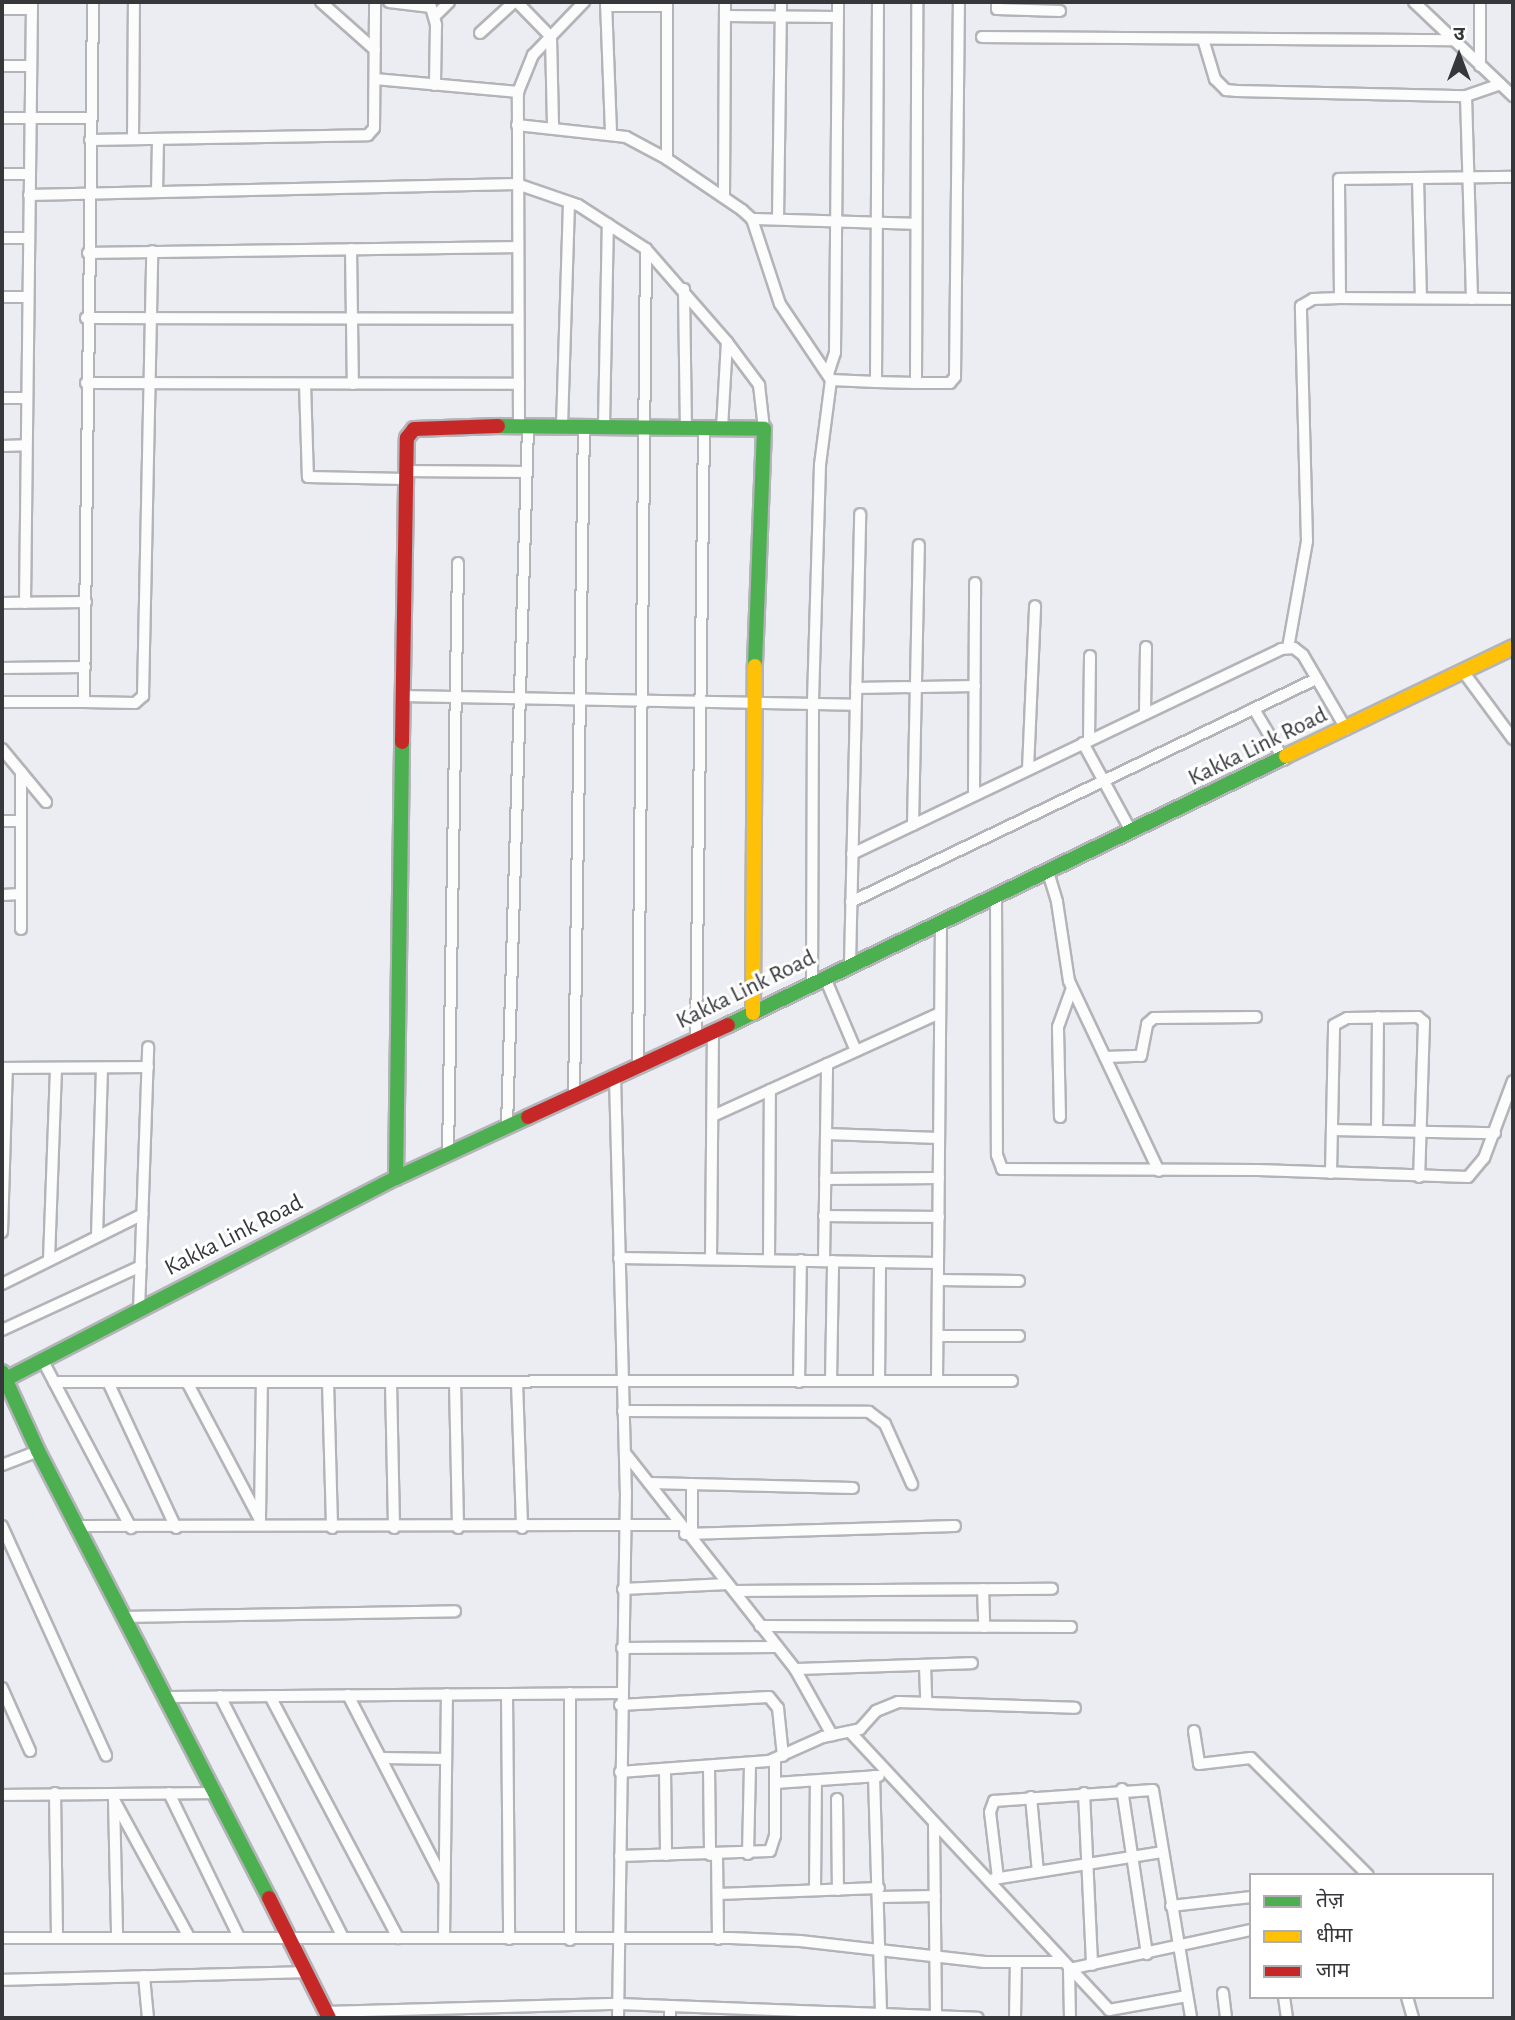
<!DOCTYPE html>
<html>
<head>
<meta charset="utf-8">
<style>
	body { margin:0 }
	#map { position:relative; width:1515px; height:2020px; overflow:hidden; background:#ecedf2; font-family:"Alegreya Sans","Noto Sans Devanagari",sans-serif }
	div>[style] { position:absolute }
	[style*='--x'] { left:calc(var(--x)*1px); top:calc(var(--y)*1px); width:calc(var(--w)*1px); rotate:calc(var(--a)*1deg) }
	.roads { filter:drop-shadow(2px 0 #b3b4b8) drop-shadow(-2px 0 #b3b4b8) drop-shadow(0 2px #b3b4b8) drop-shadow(0 -2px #b3b4b8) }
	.street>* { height:10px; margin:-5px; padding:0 5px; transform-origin:5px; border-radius:5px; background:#fcfcfd }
	.fast>* { height:14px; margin:-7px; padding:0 7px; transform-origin:7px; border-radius:7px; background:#4caf50 }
	.slow>* { height:14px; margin:-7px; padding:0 7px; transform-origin:7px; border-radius:7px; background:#ffc107 }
	.jam>* { height:14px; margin:-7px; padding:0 7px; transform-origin:7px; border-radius:7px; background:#c62828 }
	span { translate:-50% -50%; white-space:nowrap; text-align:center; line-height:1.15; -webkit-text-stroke:6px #fff; paint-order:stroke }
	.street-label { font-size:24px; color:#36373b }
	.frame { position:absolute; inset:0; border:4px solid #36373b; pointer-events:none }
	.legend { position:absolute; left:1249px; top:1873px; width:245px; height:126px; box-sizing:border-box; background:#fff; border:2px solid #afafb1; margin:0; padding:9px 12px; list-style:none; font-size:21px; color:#36373b }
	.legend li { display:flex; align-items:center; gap:14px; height:35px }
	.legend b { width:35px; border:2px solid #afafb1 }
	.north { position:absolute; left:1424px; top:21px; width:70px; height:70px; -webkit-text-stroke:5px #fff; paint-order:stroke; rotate:0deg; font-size:19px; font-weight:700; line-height:28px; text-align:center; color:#36373b }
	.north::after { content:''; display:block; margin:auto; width:24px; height:32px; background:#36373b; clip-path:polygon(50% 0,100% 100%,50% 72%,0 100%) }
</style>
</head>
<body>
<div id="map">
	<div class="roads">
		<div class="street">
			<div style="--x:321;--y:2;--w:72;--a:41.6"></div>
			<div style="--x:389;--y:2;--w:42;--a:6.8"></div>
			<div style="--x:431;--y:7;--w:19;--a:74"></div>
			<div style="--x:436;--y:25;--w:60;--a:91"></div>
			<div style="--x:517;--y:2;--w:49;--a:45.8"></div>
			<div style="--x:551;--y:37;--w:91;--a:88.7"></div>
			<div style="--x:606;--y:2;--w:132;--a:87.8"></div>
			<div style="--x:667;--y:2;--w:157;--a:90"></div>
			<div style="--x:997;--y:2;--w:7;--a:90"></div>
			<div style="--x:997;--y:9;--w:63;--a:1.8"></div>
			<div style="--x:1414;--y:2;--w:137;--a:43.5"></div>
			<div style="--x:1480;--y:2;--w:64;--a:90"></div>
			<div style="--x:606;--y:6;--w:61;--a:0"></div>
			<div style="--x:2;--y:9;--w:30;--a:0"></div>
			<div style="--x:435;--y:16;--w:20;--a:-45"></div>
			<div style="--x:725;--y:16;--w:112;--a:0.5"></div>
			<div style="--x:480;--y:33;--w:46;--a:-42.4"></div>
			<div style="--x:982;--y:37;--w:471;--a:0.4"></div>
			<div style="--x:1203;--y:39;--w:42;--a:73.3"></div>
			<div style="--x:1215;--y:79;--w:16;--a:45"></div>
			<div style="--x:1226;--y:90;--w:11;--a:5"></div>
			<div style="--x:1237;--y:91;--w:229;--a:1.3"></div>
			<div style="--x:1466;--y:96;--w:36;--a:-19"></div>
			<div style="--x:2;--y:66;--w:29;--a:0"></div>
			<div style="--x:375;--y:79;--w:144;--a:5.2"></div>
			<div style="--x:1466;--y:96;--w:203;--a:88.3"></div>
			<div style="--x:2;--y:118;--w:88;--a:0"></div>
			<div style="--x:517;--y:125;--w:110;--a:6.3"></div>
			<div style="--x:626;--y:137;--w:47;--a:28.2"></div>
			<div style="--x:667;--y:159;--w:91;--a:34.2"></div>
			<div style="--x:742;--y:210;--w:13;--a:42"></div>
			<div style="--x:752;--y:219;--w:89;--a:71.8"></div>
			<div style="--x:780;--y:304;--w:92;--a:56.1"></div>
			<div style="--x:831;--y:380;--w:86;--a:97.4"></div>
			<div style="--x:820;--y:465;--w:239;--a:91.7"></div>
			<div style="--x:813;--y:704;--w:280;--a:90.2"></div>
			<div style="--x:133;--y:139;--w:137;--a:-89.6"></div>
			<div style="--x:90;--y:140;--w:278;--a:-1"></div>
			<div style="--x:368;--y:135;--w:9;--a:-49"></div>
			<div style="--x:374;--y:128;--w:126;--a:-89.5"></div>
			<div style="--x:2;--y:174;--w:27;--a:0"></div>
			<div style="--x:1418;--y:178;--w:120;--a:88.6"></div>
			<div style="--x:157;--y:192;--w:53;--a:-88.9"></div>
			<div style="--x:29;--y:195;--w:488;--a:-1.3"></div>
			<div style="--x:517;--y:184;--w:65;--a:19"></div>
			<div style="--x:578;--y:205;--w:81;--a:32.9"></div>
			<div style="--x:646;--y:249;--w:123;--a:48.9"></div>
			<div style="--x:724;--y:196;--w:194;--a:-89.7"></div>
			<div style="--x:752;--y:219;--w:164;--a:1.7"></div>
			<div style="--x:778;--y:219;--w:217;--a:-89.2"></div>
			<div style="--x:2;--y:238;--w:26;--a:0"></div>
			<div style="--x:351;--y:249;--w:135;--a:89.2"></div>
			<div style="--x:88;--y:253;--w:430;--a:-0.8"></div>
			<div style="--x:684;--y:289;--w:139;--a:89.2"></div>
			<div style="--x:2;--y:297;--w:26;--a:0"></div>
			<div style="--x:1340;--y:298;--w:119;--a:-90.5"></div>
			<div style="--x:1339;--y:179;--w:174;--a:-0.7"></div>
			<div style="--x:86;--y:318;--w:432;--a:0.1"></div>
			<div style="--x:828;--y:374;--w:22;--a:-72"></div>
			<div style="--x:835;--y:353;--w:351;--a:-89.5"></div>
			<div style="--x:831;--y:380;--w:45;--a:2.5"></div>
			<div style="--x:876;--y:382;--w:380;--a:-89.7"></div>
			<div style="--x:876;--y:382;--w:40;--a:1.4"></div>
			<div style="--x:916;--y:383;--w:381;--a:-89.8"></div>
			<div style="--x:86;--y:383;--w:433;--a:0.1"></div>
			<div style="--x:916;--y:383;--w:34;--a:0"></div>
			<div style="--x:950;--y:383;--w:8;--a:-50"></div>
			<div style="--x:955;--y:377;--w:375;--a:-89.4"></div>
			<div style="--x:305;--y:384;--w:93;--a:88.2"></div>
			<div style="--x:308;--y:477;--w:98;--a:1.2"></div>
			<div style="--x:2;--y:398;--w:25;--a:0"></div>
			<div style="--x:519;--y:425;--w:333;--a:-90.2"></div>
			<div style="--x:518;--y:92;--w:40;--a:-68"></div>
			<div style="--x:533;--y:55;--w:74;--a:-46.1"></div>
			<div style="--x:562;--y:426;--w:224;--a:-88.2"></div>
			<div style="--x:604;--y:426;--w:202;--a:-88.9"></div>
			<div style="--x:722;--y:428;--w:86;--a:-86.7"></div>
			<div style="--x:727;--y:342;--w:54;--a:53.3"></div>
			<div style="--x:759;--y:385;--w:44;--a:83.5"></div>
			<div style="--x:2;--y:446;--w:24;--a:-2"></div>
			<div style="--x:406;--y:471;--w:120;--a:0.5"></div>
			<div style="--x:2;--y:603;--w:84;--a:-0.7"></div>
			<div style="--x:25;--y:603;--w:601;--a:-89.33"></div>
			<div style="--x:1288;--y:648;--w:109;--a:-79.9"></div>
			<div style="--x:1307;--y:541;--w:235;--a:-91.5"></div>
			<div style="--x:1301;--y:306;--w:14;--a:-30"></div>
			<div style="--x:1313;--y:299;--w:27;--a:-2"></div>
			<div style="--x:1340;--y:298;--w:173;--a:0.3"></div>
			<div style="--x:2;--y:668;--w:83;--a:-0.7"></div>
			<div style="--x:1462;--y:670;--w:86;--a:53.5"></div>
			<div style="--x:856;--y:688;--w:119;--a:-1"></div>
			<div style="--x:402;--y:696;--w:453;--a:1.1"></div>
			<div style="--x:2;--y:702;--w:82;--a:0"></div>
			<div style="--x:84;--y:702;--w:700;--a:-89.26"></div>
			<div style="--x:84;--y:702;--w:51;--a:1.1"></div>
			<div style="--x:135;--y:703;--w:11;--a:-41"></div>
			<div style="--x:143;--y:696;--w:445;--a:-88.8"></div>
			<div style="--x:1254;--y:709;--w:59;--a:59.5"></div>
			<div style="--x:1145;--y:712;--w:65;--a:-89.1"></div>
			<div style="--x:1089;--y:740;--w:84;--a:-89.3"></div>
			<div style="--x:1083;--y:743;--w:102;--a:61.4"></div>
			<div style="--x:2;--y:749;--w:69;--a:50.3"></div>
			<div style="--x:1028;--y:769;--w:163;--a:-87.5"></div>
			<div style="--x:21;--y:772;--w:157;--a:90"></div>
			<div style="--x:974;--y:795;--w:212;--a:-89.7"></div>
			<div style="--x:2;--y:821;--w:19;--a:0"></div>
			<div style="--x:913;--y:825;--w:280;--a:-88.8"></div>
			<div style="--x:852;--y:854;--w:475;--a:-25.5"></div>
			<div style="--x:1281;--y:649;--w:13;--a:-4"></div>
			<div style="--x:1294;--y:648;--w:11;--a:38"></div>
			<div style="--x:1303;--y:655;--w:86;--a:59.8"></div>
			<div style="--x:1048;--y:872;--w:31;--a:73"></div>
			<div style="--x:1057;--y:902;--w:80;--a:81.4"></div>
			<div style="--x:1069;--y:981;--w:210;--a:64.7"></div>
			<div style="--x:2;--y:895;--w:19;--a:-3"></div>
			<div style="--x:996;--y:895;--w:260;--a:89.8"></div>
			<div style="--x:997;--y:1155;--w:15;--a:70"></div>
			<div style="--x:1002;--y:1169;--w:256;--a:0.2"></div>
			<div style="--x:1258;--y:1170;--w:210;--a:1.9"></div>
			<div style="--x:1468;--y:1177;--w:25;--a:-50"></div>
			<div style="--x:1484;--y:1158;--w:82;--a:-69.4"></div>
			<div style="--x:851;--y:902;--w:516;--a:-25.62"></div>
			<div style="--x:850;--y:965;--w:451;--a:-88.7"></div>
			<div style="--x:825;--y:978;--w:79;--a:67"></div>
			<div style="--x:696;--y:1040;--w:612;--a:-89.25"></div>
			<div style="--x:1105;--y:1057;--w:36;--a:-2"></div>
			<div style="--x:1141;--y:1056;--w:33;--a:-79"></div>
			<div style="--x:1147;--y:1024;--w:9;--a:-41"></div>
			<div style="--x:1154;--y:1018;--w:102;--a:-0.6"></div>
			<div style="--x:638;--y:1067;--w:818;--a:-89.44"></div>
			<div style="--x:2;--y:1068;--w:146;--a:-0.4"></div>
			<div style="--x:615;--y:1077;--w:415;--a:88.5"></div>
			<div style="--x:626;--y:1492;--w:526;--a:90.87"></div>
			<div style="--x:574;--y:1097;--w:671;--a:-89.15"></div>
			<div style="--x:713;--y:1116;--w:249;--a:-24.4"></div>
			<div style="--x:1060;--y:1117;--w:90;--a:-91.3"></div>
			<div style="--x:1058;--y:1027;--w:41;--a:-70.3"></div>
			<div style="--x:507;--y:1126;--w:701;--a:-88.28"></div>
			<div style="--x:1332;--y:1130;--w:163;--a:1.1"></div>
			<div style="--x:1377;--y:1131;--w:114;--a:-89.5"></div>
			<div style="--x:826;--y:1134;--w:113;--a:2"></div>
			<div style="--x:448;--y:1155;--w:592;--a:-89.03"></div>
			<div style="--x:1331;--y:1173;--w:148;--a:-88.8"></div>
			<div style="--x:1334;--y:1025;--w:15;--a:-28"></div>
			<div style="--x:1347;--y:1018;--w:71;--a:-0.8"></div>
			<div style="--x:1418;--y:1017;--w:8;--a:40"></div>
			<div style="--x:1424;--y:1022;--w:155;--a:91.8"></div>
			<div style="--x:825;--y:1179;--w:114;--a:-0.5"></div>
			<div style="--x:824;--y:1216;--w:115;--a:0.5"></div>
			<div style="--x:2;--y:1232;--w:164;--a:-88.3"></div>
			<div style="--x:97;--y:1236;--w:168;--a:-88.3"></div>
			<div style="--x:619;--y:1258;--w:319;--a:0.9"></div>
			<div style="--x:711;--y:1259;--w:228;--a:-89.5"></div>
			<div style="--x:49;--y:1260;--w:192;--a:-87.9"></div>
			<div style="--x:769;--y:1260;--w:170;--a:-89.7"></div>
			<div style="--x:824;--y:1261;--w:197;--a:-89.1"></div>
			<div style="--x:938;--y:1280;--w:81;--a:0.7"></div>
			<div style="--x:2;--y:1284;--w:157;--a:-26.4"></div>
			<div style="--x:139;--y:1311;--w:264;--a:-88"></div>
			<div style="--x:2;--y:1330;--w:153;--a:-24.7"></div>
			<div style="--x:938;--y:1336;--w:81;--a:0"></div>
			<div style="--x:43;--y:1361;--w:189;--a:62.2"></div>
			<div style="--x:831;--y:1381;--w:120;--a:-89"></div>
			<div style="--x:879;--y:1381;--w:119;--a:-89.5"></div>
			<div style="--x:937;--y:1381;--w:460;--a:-89.5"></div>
			<div style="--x:54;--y:1382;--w:958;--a:-0.06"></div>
			<div style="--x:108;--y:1382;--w:161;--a:65"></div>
			<div style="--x:187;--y:1382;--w:156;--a:62.1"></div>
			<div style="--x:328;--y:1382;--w:146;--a:88.4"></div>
			<div style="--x:391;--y:1382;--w:146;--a:88.8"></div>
			<div style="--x:455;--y:1382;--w:146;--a:88.8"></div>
			<div style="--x:517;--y:1382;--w:146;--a:88"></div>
			<div style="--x:799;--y:1382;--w:122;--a:-89.1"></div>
			<div style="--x:623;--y:1411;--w:246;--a:0.2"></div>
			<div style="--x:869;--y:1412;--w:20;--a:37"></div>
			<div style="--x:885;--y:1424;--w:66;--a:65.8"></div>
			<div style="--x:626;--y:1454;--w:273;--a:51.8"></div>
			<div style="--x:795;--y:1669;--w:76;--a:60.7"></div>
			<div style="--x:2;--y:1465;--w:39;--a:-21"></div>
			<div style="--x:649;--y:1483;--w:204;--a:1.4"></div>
			<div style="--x:260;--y:1518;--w:136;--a:-89.2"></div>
			<div style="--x:2;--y:1526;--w:252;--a:65.6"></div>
			<div style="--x:79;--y:1526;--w:599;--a:-0.1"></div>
			<div style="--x:685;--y:1534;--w:270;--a:-1.7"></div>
			<div style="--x:692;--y:1534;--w:50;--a:-90"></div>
			<div style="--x:623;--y:1589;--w:105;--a:-2.7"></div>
			<div style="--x:983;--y:1589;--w:38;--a:88"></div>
			<div style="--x:734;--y:1591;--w:318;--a:-0.4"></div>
			<div style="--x:127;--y:1617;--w:328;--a:-1"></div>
			<div style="--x:760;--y:1626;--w:311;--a:0.2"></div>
			<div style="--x:622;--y:1648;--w:155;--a:-0.4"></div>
			<div style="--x:925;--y:1665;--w:35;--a:88"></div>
			<div style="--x:795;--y:1669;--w:177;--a:-1.9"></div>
			<div style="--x:2;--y:1688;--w:69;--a:66"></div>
			<div style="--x:507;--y:1694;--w:245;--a:89.5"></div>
			<div style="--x:348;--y:1695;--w:209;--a:62.7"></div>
			<div style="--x:220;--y:1696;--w:271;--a:63"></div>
			<div style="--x:270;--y:1696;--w:274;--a:62.1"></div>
			<div style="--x:169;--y:1697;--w:451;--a:-0.5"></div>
			<div style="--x:620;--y:1705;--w:149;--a:-3.1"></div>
			<div style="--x:769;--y:1697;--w:14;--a:51"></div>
			<div style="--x:778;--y:1708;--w:48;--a:84.1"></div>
			<div style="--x:1194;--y:1731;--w:33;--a:81"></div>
			<div style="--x:1199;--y:1764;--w:52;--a:-6.6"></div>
			<div style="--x:1251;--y:1758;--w:165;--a:45"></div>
			<div style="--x:851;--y:1733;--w:379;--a:47"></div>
			<div style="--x:1109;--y:2010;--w:79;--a:-10.2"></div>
			<div style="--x:382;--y:1758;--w:64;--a:0.9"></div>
			<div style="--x:709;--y:1767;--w:88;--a:89.3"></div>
			<div style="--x:665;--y:1769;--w:86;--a:89.3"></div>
			<div style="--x:620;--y:1772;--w:149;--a:-4.2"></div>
			<div style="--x:769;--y:1761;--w:59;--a:-24"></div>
			<div style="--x:823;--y:1737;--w:38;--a:-12"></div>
			<div style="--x:860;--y:1729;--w:24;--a:-48"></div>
			<div style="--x:876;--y:1711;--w:24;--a:-22"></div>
			<div style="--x:898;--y:1702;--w:177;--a:1.9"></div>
			<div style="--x:874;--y:1776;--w:242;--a:88.3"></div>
			<div style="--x:775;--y:1783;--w:104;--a:-3.9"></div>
			<div style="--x:1122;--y:1789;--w:167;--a:81.4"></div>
			<div style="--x:55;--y:1793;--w:144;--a:89.2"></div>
			<div style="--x:169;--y:1793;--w:160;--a:64.1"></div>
			<div style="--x:1084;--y:1793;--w:172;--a:87.3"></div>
			<div style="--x:2;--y:1795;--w:215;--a:-0.5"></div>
			<div style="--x:1031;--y:1797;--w:75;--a:84.7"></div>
			<div style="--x:837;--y:1799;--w:91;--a:89.4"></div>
			<div style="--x:114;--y:1800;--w:156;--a:61.3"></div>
			<div style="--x:114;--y:1800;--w:137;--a:88.7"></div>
			<div style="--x:934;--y:1825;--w:193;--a:89.4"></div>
			<div style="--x:748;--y:1854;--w:89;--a:-88.7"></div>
			<div style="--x:717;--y:1855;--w:84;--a:89.3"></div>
			<div style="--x:620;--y:1856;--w:150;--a:-1.9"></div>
			<div style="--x:770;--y:1851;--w:16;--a:-72"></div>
			<div style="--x:775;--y:1836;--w:77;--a:-90"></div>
			<div style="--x:998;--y:1878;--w:66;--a:-96.9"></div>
			<div style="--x:990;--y:1812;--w:12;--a:-70"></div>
			<div style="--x:994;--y:1801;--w:159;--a:-4"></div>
			<div style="--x:1153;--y:1790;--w:231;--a:80.5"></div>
			<div style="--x:994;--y:1879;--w:171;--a:-9.1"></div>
			<div style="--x:815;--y:1890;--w:109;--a:-89.5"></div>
			<div style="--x:718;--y:1894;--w:161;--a:-2.1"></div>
			<div style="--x:879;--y:1897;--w:56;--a:-1"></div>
			<div style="--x:1171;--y:1906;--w:81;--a:-6.4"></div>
			<div style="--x:2;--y:1938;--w:729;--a:0"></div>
			<div style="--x:731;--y:1938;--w:69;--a:2.5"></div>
			<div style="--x:800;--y:1941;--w:186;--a:6.5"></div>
			<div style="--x:985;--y:1962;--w:78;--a:0"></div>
			<div style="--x:444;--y:1938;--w:244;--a:-89.3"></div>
			<div style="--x:570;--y:1940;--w:247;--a:-90"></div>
			<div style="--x:144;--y:1976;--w:42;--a:84.6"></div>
			<div style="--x:2;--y:1980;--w:303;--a:-1.5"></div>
			<div style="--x:1223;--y:1993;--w:25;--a:83"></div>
			<div style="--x:1284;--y:1997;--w:21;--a:82"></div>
			<div style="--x:1407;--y:1997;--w:22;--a:74"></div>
			<div style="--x:326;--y:2012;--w:293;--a:-1.6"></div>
			<div style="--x:619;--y:2004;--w:359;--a:2.2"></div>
			<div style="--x:670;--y:2018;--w:12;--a:-90"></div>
			<div style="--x:1015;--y:2018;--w:55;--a:-89"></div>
			<div style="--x:1070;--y:2018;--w:49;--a:-91.2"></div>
			<div style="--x:1069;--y:1969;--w:186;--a:-12.1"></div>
		</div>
		<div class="fast">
			<div style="--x:498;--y:426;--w:266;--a:0.6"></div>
			<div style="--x:764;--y:429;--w:237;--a:92.2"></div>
			<div style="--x:728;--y:1025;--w:619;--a:-25.74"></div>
			<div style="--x:396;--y:1178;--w:436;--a:-89.2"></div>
			<div style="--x:2;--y:1372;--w:87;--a:65.5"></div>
			<div style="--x:38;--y:1451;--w:503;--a:62.67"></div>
			<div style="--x:2;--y:1381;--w:443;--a:-27.3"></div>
			<div style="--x:396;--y:1178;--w:145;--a:-24.8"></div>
		</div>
		<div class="slow">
			<div style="--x:1286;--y:756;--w:252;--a:-25.6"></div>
			<div style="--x:753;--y:1013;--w:347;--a:-89.7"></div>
		</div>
		<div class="jam">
			<div style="--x:402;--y:742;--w:304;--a:-89.1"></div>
			<div style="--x:407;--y:438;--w:11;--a:-52"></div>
			<div style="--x:414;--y:429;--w:84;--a:-2"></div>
			<div style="--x:528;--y:1117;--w:220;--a:-24.7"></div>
			<div style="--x:269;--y:1898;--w:134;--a:63.4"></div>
		</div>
	</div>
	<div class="street-label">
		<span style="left:1258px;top:747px;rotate:-26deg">Kakka Link Road</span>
		<span style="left:746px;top:990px;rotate:-26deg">Kakka Link Road</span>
		<span style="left:234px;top:1236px;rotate:-27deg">Kakka Link Road</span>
	</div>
	<div class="frame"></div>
	<ul class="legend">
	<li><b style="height:9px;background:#4caf50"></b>तेज़</li>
	<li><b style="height:9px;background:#ffc107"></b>धीमा</li>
	<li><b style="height:9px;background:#c62828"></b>जाम</li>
	</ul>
	<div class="north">उ</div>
</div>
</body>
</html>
